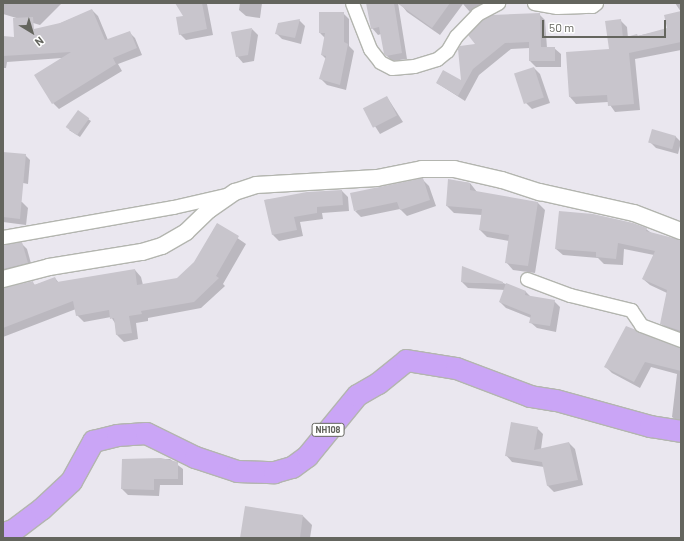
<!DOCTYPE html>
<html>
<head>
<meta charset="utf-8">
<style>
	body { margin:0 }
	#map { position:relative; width:684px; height:541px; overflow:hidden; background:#eae7ef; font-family:Barlow,sans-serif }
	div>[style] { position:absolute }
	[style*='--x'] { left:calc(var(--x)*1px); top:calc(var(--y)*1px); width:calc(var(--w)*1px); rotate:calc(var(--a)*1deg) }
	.shadow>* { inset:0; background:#0003 }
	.building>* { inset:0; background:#c8c5cc; transform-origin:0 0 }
	.roads { filter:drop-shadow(1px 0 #b3b5af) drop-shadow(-1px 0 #b3b5af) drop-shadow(0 1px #b3b5af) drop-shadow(0 -1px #b3b5af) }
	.minor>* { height:13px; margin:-6.5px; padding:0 6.5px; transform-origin:6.5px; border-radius:6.5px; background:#fff }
	.tertiary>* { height:16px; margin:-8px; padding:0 8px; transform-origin:8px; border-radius:8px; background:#fff }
	.trunk>* { height:21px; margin:-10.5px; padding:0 10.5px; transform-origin:10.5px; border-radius:10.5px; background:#caa5f6 }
	span { translate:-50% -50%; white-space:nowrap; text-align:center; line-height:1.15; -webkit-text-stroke:4px #fff; paint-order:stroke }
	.shield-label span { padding:1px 3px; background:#fff; border:1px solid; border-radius:3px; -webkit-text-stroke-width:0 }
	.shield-label { font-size:9px; color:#64655e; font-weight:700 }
	.frame { position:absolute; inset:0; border:4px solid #64655e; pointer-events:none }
	.north { position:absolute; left:12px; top:12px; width:40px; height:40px; -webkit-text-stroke:3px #fff; paint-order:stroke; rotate:142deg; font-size:11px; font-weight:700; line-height:16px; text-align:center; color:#64655e }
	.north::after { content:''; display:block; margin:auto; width:14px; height:18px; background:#64655e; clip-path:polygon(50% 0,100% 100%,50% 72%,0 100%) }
	.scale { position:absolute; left:542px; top:20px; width:124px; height:18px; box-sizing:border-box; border:2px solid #64655e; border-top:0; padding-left:5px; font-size:12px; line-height:14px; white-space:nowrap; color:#64655e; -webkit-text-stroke:3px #fff; paint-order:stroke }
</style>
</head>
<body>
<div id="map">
	<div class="shadow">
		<div style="clip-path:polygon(3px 3px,62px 3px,40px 25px,3px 14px)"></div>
		<div style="clip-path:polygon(176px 3px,209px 3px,207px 4px,213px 35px,186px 40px,180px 34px,185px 17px)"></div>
		<div style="clip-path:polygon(240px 3px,262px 3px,260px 18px,246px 16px,239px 10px)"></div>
		<div style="clip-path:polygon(367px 3px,398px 3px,407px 59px,392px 61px,386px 55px,381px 34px,378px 35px,372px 28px)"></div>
		<div style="clip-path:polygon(400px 3px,493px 3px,476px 19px,463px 4px,440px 35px,407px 12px)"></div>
		<div style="clip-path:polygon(675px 3px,681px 3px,681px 50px,635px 59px,640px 110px,615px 112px,608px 102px,576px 104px,570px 97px,567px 53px,610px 50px,620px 20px,627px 27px,628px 38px,669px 29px,681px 12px)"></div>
		<div style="clip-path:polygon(92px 10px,98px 16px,108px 40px,129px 32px,135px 38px,142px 55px,118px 64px,122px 71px,59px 109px,53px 103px,62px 58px,7px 62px,6px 68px,3px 68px,3px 37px,18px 41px)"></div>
		<div style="clip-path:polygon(320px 13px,343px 13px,349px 19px,349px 46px,354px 51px,346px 90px,327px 85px,321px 79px,326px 59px,322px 55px,325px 38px,320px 33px)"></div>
		<div style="clip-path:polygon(539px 14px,545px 20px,547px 48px,554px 48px,561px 54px,561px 67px,536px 67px,530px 61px,530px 48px,511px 49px,479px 75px,465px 101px,437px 83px,462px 82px,477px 45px)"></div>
		<div style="clip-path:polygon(299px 20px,305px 26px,301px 44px,282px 39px,276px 33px)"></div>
		<div style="clip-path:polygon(252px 29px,258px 35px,254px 61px,243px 63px,237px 56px)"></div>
		<div style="clip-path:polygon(534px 68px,540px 74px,550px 103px,532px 109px,526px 103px,516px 74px)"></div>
		<div style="clip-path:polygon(387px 97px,403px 122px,380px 134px,364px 109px)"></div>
		<div style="clip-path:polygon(88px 119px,91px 121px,80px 137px,69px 130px)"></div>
		<div style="clip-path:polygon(675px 136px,681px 142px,678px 154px,656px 148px,650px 142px)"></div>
		<div style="clip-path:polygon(25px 155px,30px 160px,28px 184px,3px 179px,3px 159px)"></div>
		<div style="clip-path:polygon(423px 180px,429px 186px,436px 206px,407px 216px,400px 209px,361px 217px,355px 211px)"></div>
		<div style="clip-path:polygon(449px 180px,470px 183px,477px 192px,538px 203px,545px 210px,535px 273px,513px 270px,506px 262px,509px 241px,487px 237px,480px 230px,482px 215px,454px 213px,447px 206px)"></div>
		<div style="clip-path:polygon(342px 191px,348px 197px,349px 211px,322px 213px,323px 219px,300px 222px,303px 236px,279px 241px,273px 235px,265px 200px)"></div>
		<div style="clip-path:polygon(3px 200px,22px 202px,28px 208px,26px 225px,3px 222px)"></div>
		<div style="clip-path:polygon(217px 224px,246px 244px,223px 284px,225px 286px,201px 308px,148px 318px,148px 321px,136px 323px,138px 339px,124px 342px,117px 335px,115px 323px,111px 317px,84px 322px,77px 315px,76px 309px,3px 337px,3px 295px,33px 283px,35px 285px,55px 278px,59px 283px,135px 270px,141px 277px,143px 285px,178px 279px,195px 263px)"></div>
		<div style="clip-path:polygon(646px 229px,681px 255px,681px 335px,668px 330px,661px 323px,667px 293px,650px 285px,643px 279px,654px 255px,624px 249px,623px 265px,604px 264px,598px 258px,563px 255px,556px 249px)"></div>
		<div style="clip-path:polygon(21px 243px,27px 249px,32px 267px,3px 277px,3px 246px)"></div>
		<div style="clip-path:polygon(462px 282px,503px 283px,526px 292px,531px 297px,554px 301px,560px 307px,556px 332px,537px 328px,530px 322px,531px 318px,506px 308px,500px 302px,505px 290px,468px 288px)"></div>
		<div style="clip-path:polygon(681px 349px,681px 423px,672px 417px,677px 374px,651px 367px,640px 388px,612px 373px,606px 367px)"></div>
		<div style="clip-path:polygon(537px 428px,543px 434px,541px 449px,569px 443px,575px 449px,583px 485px,554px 492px,548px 486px,544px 467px,512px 462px,506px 455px)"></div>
		<div style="clip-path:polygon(170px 459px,183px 469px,183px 485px,160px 485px,159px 496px,128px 495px,122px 489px,123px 460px)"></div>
		<div style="clip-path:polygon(303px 516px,312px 525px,310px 538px,241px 538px)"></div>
	</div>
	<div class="building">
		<div style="clip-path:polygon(175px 3px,202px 3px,207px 29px,179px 35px,176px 17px,183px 16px)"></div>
		<div style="clip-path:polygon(366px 3px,394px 3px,402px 53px,386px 56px,384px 54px,379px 27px,371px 29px)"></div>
		<div style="clip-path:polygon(397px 3px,450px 3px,432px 28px)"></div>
		<div style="clip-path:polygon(92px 9px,105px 40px,130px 31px,137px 48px,113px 58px,116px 64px,52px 104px,34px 75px,71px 52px,3px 56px,3px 36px,14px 37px,13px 18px,33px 17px,34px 29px,60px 23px)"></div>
		<div style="clip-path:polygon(681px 11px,681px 42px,629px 53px,634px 104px,608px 106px,607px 95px,569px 97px,566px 52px,609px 49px,605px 21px,621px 19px,623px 38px,637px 34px,638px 36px,667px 28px,664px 15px)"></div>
		<div style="clip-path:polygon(319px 12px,344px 12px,344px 42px,348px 44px,340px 85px,319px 79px,326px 56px,321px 55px,325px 33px,319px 33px)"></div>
		<div style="clip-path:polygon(540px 13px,541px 47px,555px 47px,555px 61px,529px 61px,529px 42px,505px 43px,473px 69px,458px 96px,436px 83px,443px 70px,461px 80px,458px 49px,460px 46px,475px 44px,468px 35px,482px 20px,492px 15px)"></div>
		<div style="clip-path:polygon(300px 19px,295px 38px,275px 34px,278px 23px)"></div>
		<div style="clip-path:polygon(252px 28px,248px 55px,236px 57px,231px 32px)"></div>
		<div style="left:534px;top:67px;width:32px;height:21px;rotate:72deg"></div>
		<div style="left:387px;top:96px;width:22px;height:27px;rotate:63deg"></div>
		<div style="left:78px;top:110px;width:14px;height:21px;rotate:36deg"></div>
		<div style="left:652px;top:129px;width:25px;height:14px;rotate:16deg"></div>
		<div style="clip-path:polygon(3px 152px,26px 154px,20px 219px,3px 217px)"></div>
		<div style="clip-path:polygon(423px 178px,430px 200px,400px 210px,397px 202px,354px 211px,350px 193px)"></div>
		<div style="clip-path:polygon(448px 179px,470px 183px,470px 190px,538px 202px,528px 266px,505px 263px,509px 235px,479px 230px,482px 209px,446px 206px)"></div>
		<div style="clip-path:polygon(342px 190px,343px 205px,317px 207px,317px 213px,294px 217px,297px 230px,272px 235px,264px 200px,307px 192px)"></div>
		<div style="clip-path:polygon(559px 211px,593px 214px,633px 223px,647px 228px,646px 231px,681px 240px,681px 331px,660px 324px,667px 290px,642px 279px,655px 251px,618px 243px,616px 259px,596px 257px,596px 252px,555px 249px)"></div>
		<div style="clip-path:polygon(217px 223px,239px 236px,216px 276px,219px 278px,194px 302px,141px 311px,142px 314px,129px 316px,132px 333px,116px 335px,114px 318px,110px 319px,109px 310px,76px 316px,73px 301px,3px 328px,3px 288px,33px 281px,34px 285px,55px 277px,57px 282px,135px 269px,137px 285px,177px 278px,194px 262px)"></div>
		<div style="clip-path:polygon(22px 242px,28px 263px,3px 269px,3px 245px)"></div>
		<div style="clip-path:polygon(462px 266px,503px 282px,503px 284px,461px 282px)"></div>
		<div style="clip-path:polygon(506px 283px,526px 291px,525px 295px,555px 300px,550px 326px,529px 323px,531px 315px,499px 302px)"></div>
		<div style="clip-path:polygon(626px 326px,681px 348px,681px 371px,645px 362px,634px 382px,604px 367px)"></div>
		<div style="clip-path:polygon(511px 422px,538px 427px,534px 450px,569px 442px,578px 480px,547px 486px,542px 462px,505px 456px)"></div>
		<div style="clip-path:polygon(161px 458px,178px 462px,178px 479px,154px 479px,154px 490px,121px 489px,122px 459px)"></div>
		<div style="clip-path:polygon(245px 506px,303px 515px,300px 538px,240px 538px)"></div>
	</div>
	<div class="roads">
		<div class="minor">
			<div style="--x:352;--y:3;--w:49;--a:68.6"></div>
			<div style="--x:370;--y:49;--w:16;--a:52"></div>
			<div style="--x:380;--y:62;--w:13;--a:27"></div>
			<div style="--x:392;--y:68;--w:22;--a:-5"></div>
			<div style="--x:414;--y:66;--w:24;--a:-17"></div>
			<div style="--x:437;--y:59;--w:13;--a:-39"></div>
			<div style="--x:447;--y:51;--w:17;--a:-59"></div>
			<div style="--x:456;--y:36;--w:30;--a:-46"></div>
			<div style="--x:477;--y:14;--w:24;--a:-28"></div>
			<div style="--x:534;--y:3;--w:23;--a:10"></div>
			<div style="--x:557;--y:7;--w:35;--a:-2"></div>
			<div style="--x:592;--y:6;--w:5;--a:-37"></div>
			<div style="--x:3;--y:237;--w:173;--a:-10"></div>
			<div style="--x:173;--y:207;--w:58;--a:-12.8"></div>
			<div style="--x:527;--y:279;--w:46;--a:20.4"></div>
			<div style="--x:570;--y:295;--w:63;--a:13.8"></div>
			<div style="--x:631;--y:310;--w:18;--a:56"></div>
			<div style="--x:641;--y:325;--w:43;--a:20.6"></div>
		</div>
		<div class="tertiary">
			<div style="--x:3;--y:279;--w:48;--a:-14.6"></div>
			<div style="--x:49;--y:267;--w:94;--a:-9.2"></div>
			<div style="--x:142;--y:252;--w:21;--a:-17"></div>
			<div style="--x:162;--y:246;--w:28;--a:-30"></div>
			<div style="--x:186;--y:232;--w:32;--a:-44"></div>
			<div style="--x:209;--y:210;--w:32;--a:-35"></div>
			<div style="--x:235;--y:192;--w:22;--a:-18"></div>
			<div style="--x:256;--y:185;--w:121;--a:-3.3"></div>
			<div style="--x:377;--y:178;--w:46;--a:-11.3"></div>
			<div style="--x:422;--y:169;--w:32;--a:0"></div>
			<div style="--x:454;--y:169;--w:49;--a:12.9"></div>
			<div style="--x:502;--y:180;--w:40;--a:18"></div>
			<div style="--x:540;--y:192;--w:96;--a:12.6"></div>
			<div style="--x:634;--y:213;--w:50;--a:21"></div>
		</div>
		<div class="trunk">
			<div style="--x:3;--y:533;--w:10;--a:-17"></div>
			<div style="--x:13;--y:530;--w:35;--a:-37"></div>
			<div style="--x:41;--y:509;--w:41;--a:-43"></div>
			<div style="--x:71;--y:481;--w:46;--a:-61.2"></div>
			<div style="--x:93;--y:441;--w:25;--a:-14"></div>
			<div style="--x:117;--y:435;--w:29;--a:-4"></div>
			<div style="--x:146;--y:433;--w:55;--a:26.1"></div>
			<div style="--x:195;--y:457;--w:44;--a:18.4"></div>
			<div style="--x:237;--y:471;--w:37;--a:2"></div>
			<div style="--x:274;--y:472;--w:19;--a:-16"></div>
			<div style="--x:292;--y:467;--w:19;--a:-36"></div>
			<div style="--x:307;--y:456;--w:79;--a:-50.7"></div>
			<div style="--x:357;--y:395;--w:24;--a:-30"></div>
			<div style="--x:378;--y:383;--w:36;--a:-39"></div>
			<div style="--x:406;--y:360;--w:51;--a:9.1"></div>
			<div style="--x:456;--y:368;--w:79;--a:20.7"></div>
			<div style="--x:530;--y:396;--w:26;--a:9"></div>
			<div style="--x:556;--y:400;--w:98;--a:15.5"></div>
			<div style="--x:650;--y:426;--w:31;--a:9"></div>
		</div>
	</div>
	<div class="shield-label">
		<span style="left:328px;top:430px">NH108</span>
	</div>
	<div class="frame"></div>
	<div class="north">N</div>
	<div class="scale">50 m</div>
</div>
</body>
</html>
